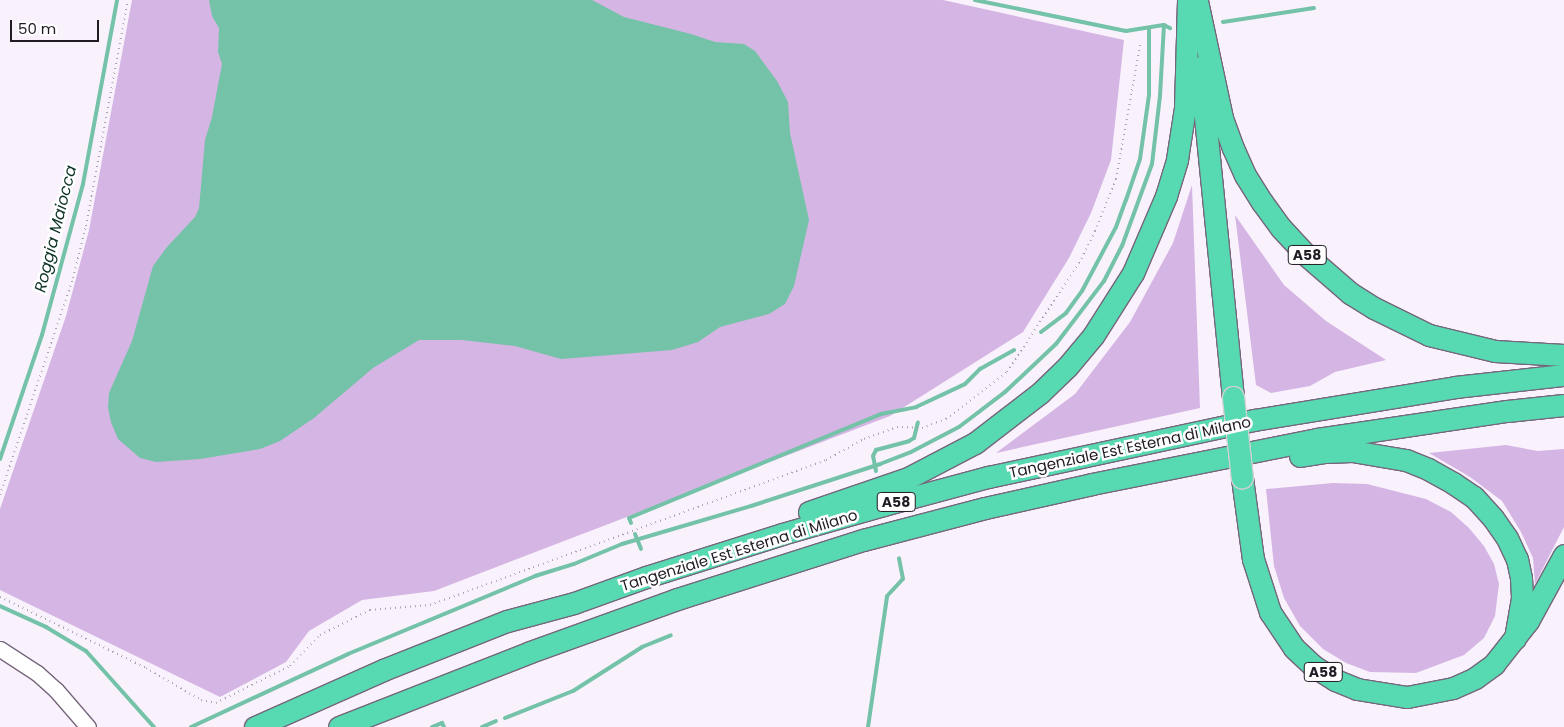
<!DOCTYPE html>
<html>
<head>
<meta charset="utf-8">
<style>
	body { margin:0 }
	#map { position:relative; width:1564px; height:727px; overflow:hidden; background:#f9f2fd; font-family:Poppins,sans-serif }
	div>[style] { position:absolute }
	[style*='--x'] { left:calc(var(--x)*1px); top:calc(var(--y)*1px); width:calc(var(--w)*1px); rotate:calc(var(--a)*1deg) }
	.green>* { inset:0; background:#d5b5e4 }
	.water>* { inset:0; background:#74c2a7 }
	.stream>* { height:4px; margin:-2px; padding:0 2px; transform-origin:2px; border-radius:2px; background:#74c2a7 }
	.path>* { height:2px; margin-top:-1px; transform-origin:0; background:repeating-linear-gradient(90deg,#a9a3ad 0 1px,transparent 0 5px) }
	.roads { filter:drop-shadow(1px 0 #75667c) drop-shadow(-1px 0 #75667c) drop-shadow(0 1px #75667c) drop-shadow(0 -1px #75667c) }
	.tertiary>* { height:15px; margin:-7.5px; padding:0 7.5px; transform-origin:7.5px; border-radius:7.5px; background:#fff }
	.motorway>* { height:21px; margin:-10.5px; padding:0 10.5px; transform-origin:10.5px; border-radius:10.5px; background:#57d9b1 }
	.bridges { filter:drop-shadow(1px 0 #d3d1d3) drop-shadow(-1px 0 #d3d1d3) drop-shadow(0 1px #d3d1d3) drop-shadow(0 -1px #d3d1d3) }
	.motorway-bridge>* { height:21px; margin:-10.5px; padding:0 10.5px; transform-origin:10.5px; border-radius:10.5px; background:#57d9b1 }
	span { translate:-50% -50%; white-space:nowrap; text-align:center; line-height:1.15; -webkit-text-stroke:5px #fff; paint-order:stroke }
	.shield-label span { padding:1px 4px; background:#fff; border:1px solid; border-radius:4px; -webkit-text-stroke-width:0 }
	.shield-label { font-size:14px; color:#211b24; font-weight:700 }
	.street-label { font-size:15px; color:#211b24 }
	.water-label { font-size:16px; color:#0c3226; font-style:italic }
	.scale { position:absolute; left:10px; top:20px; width:89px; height:22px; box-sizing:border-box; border:2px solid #211b24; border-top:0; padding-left:6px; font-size:15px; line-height:18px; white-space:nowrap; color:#211b24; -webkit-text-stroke:4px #fff; paint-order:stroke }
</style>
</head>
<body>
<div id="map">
	<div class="green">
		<div style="clip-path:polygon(132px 0,943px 0,1124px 40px,1111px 160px,1091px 213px,1069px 258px,1023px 332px,890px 416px,434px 591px,362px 600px,309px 631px,286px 662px,220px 697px,0 590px,0 509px,66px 316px,89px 230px)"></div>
		<div style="clip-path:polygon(1192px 185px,1200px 408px,996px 453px,1075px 394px,1130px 322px,1173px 243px)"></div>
		<div style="clip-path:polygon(1235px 215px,1284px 285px,1326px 321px,1386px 360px,1335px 372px,1310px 386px,1271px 393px,1256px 385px)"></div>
		<div style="clip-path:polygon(1506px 445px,1538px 451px,1564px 449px,1564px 527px,1535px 584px,1533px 558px,1521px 532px,1502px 501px,1470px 477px,1429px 453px)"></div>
		<div style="clip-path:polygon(1333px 483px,1367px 484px,1426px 499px,1451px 512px,1469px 528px,1484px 546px,1494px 564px,1499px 584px,1495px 616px,1484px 638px,1464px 655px,1416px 673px,1370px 672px,1346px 663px,1323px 649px,1300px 626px,1284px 598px,1274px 566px,1266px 489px)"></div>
	</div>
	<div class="water">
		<div style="clip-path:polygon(209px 0,592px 0,624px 17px,691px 34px,715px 42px,744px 44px,755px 51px,777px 81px,788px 102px,790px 133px,809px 220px,794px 286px,785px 304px,769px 314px,720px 327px,698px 342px,672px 350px,561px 359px,515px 346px,462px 340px,419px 340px,373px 368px,314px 418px,280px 441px,260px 449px,200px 459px,156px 462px,140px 458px,118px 439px,111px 422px,108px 408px,109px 393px,132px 341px,153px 266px,167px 247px,195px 217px,199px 208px,205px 140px,212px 117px,222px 64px,218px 52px,219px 28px,212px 16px)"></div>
	</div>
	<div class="stream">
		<div style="--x:975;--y:0;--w:154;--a:11.6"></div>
		<div style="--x:1126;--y:31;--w:38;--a:-9"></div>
		<div style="--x:1164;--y:25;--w:7;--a:27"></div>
		<div style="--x:1223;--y:22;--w:92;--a:-8.7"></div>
		<div style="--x:1041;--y:332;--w:31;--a:-37"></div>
		<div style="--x:1066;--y:313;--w:27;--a:-54"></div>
		<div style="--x:1082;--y:291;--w:72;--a:-62"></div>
		<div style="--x:1116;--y:227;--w:29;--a:-70"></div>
		<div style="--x:1126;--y:200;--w:43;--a:-71.1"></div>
		<div style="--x:1140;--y:159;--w:65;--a:-82"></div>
		<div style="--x:1149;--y:95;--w:66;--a:-90"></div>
		<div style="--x:0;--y:459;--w:131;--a:-71.3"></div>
		<div style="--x:42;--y:335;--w:156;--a:-74.8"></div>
		<div style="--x:83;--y:184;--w:187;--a:-79.5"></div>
		<div style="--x:876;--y:471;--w:15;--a:-101"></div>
		<div style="--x:873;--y:456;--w:7;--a:-63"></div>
		<div style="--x:876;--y:450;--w:34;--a:-15"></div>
		<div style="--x:909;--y:441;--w:6;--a:-31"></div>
		<div style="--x:914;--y:438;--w:16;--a:-76"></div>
		<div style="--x:631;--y:523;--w:5;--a:-112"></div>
		<div style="--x:629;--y:518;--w:273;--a:-22.4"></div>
		<div style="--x:881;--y:414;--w:36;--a:-11"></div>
		<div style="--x:916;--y:407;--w:54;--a:-25.1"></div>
		<div style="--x:965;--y:384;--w:21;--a:-45"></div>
		<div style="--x:980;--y:369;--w:39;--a:-29"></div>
		<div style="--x:635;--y:534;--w:16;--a:68"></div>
		<div style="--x:0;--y:606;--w:51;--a:24.5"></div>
		<div style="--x:46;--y:627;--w:47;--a:31"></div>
		<div style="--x:86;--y:651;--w:102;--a:48.2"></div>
		<div style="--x:505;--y:718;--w:73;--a:-21.7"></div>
		<div style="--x:573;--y:691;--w:82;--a:-32.5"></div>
		<div style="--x:642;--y:647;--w:31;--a:-22"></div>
		<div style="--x:191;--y:727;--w:173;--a:-24.9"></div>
		<div style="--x:348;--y:654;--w:203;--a:-22.6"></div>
		<div style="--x:535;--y:576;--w:41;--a:-17.1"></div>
		<div style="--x:574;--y:564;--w:52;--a:-22.6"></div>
		<div style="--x:622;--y:544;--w:134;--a:-16.4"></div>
		<div style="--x:751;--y:506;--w:136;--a:-18"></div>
		<div style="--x:880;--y:464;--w:33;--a:-21"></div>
		<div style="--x:911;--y:452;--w:54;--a:-27.5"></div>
		<div style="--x:959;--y:427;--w:58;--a:-37.3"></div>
		<div style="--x:1005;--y:392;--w:70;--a:-43.3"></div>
		<div style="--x:1056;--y:344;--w:79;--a:-52.7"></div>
		<div style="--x:1104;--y:281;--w:39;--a:-63"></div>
		<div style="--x:1122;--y:246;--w:87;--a:-69.9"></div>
		<div style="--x:1152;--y:164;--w:68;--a:-83.3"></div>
		<div style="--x:1160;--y:96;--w:71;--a:-86.8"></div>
		<div style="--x:432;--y:727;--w:11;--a:-22"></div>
		<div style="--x:442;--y:723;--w:4;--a:63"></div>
		<div style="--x:482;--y:727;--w:15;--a:-23"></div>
		<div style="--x:868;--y:727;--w:132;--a:-81.7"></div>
		<div style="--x:887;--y:596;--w:23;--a:-47"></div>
		<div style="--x:903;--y:579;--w:21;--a:-101"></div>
	</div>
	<div class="path">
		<div style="--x:0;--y:495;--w:229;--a:-71.4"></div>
		<div style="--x:73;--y:278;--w:54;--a:-76"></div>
		<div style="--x:86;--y:226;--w:230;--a:-79.5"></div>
		<div style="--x:0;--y:597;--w:162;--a:25.9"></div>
		<div style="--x:146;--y:668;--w:64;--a:30.2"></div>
		<div style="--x:201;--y:700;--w:15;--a:11"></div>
		<div style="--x:216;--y:703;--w:83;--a:-26.6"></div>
		<div style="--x:290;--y:666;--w:43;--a:-45.9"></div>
		<div style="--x:320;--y:635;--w:56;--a:-26.6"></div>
		<div style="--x:370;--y:610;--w:60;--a:-4.8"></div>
		<div style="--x:430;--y:605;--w:422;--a:-20.1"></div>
		<div style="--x:826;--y:460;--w:43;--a:-28.9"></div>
		<div style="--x:864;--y:439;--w:35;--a:-20"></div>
		<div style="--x:897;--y:427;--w:25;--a:2"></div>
		<div style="--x:922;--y:428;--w:26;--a:-21"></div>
		<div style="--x:946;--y:419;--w:77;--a:-37.6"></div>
		<div style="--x:1007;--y:372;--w:131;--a:-56.6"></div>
		<div style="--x:1079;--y:263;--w:36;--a:-63"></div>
		<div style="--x:1095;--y:231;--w:56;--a:-68"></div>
		<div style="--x:1116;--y:179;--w:136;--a:-79.8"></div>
	</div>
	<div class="roads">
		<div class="tertiary">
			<div style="--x:0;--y:649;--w:44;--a:33"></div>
			<div style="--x:37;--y:673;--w:25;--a:42"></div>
			<div style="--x:56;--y:690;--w:49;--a:49.1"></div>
		</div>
		<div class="motorway">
			<div style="--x:1197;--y:1;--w:120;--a:77.9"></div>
			<div style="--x:1222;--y:118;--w:32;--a:70"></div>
			<div style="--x:1233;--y:148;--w:30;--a:66"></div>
			<div style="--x:1245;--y:175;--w:32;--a:58"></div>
			<div style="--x:1262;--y:202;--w:32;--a:54"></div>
			<div style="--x:1281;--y:228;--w:35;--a:47"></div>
			<div style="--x:1305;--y:254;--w:60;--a:40.9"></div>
			<div style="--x:1350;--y:293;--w:28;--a:32"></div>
			<div style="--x:1374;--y:308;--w:61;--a:26.1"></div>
			<div style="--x:1429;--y:335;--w:68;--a:13.6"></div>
			<div style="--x:1495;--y:351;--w:69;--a:3.3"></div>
			<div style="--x:1200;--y:67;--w:332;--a:84.3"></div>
			<div style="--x:1300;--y:456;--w:24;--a:-9"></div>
			<div style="--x:1324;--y:452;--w:28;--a:-2"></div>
			<div style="--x:1352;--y:451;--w:55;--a:9.5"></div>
			<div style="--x:1406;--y:460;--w:24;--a:22"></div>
			<div style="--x:1428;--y:469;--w:29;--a:29"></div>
			<div style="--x:1453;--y:483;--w:25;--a:34"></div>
			<div style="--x:1474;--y:497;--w:28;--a:48"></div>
			<div style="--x:1493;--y:518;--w:24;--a:55"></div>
			<div style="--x:1507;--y:538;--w:23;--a:65"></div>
			<div style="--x:1517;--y:559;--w:19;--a:78"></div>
			<div style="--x:1521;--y:578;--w:20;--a:87"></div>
			<div style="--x:1522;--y:598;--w:41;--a:99.9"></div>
			<div style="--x:1242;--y:478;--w:82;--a:82.3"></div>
			<div style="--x:1253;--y:559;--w:56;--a:72.2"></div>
			<div style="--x:1270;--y:612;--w:43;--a:56.3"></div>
			<div style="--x:1294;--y:648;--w:26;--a:43"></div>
			<div style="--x:1313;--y:666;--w:26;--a:32"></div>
			<div style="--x:1335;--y:680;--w:24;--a:22"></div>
			<div style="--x:1357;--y:689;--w:51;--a:9.1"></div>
			<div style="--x:1407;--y:697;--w:47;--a:-11.1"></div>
			<div style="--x:1453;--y:688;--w:24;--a:-24"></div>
			<div style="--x:1475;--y:678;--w:24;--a:-36"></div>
			<div style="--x:1494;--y:664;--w:55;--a:-51.7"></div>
			<div style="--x:1528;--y:621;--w:75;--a:-61.4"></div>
			<div style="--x:809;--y:512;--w:105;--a:-19"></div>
			<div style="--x:908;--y:478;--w:76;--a:-27.6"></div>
			<div style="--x:975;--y:443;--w:82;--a:-37.6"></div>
			<div style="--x:1040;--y:393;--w:37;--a:-44"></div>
			<div style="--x:1067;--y:367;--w:40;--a:-50"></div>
			<div style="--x:1093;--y:336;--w:75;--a:-57.6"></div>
			<div style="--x:1133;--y:273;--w:84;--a:-66.8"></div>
			<div style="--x:1166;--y:196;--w:39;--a:-73"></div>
			<div style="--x:1177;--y:159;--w:52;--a:-81.1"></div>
			<div style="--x:1185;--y:108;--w:108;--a:-88.4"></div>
			<div style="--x:255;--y:727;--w:140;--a:-24"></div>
			<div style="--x:383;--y:670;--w:133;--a:-21.6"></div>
			<div style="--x:507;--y:621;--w:69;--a:-15"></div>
			<div style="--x:574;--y:603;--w:77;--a:-19.9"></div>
			<div style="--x:646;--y:577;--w:143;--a:-17.5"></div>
			<div style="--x:782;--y:534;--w:106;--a:-15.9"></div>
			<div style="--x:884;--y:505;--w:108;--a:-15.1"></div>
			<div style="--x:988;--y:477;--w:272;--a:-12.1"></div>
			<div style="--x:1254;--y:420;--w:204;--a:-9.3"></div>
			<div style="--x:1455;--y:387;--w:110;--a:-6.3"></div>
			<div style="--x:339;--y:727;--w:205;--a:-21.4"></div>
			<div style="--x:530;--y:652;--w:156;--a:-19.8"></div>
			<div style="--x:677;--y:599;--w:195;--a:-17.6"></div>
			<div style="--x:863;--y:540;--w:126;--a:-14.7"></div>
			<div style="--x:985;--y:508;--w:110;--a:-12.6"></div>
			<div style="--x:1092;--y:484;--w:229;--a:-11.3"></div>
			<div style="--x:1317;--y:439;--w:192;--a:-8.4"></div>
			<div style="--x:1507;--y:411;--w:57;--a:-6"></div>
		</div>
	</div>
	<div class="bridges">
		<div class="motorway-bridge">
			<div style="--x:1233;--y:397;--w:81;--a:83.7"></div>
		</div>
	</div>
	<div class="shield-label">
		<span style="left:1307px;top:255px">A58</span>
		<span style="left:896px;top:502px">A58</span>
		<span style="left:1323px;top:672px">A58</span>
	</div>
	<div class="street-label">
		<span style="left:1130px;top:447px;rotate:-12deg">Tangenziale Est Esterna di Milano</span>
		<span style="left:739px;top:550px;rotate:-17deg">Tangenziale Est Esterna di Milano</span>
	</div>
	<div class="water-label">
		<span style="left:56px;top:229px;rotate:-76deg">Roggia Maiocca</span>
	</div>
	<div class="scale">50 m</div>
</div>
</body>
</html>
